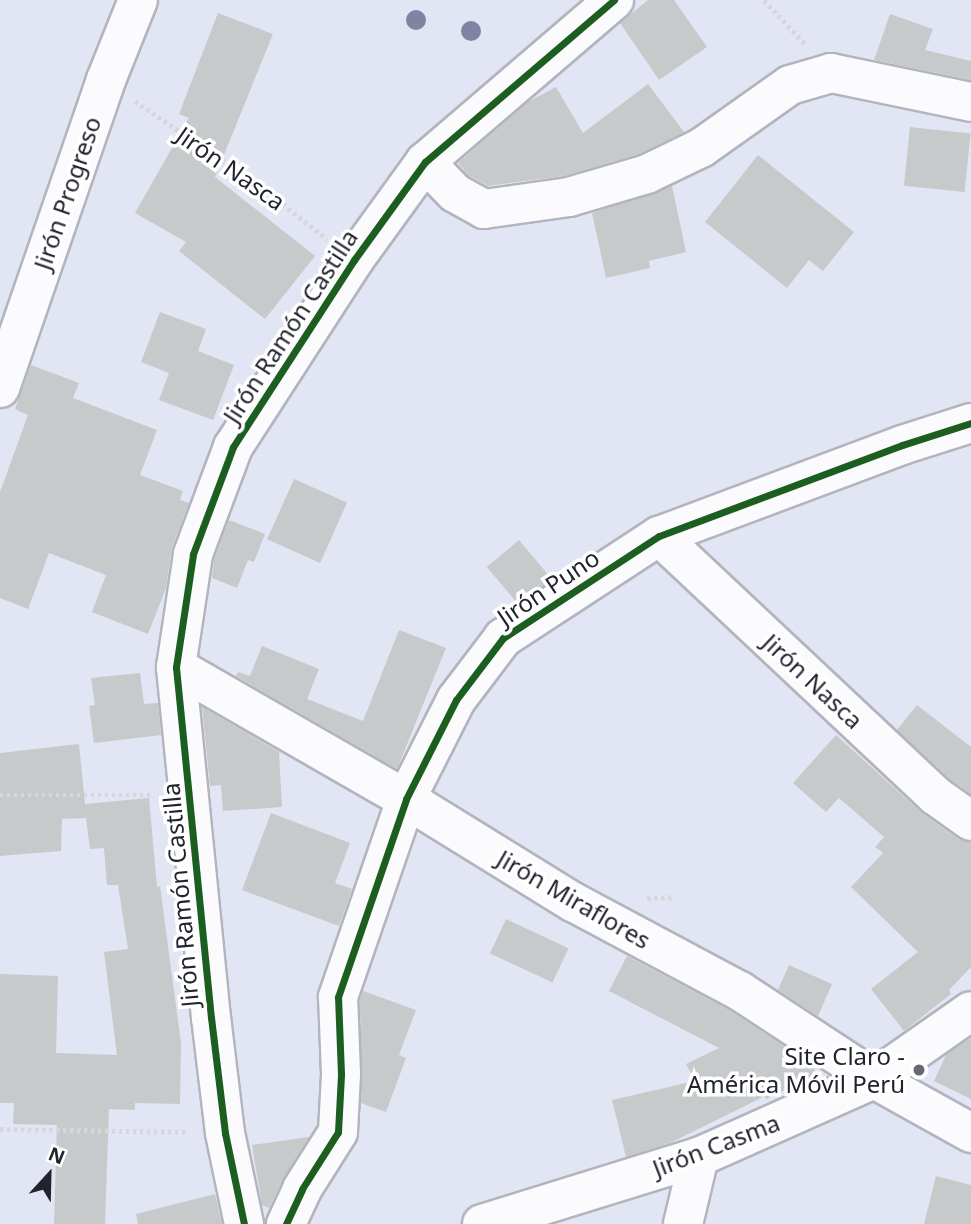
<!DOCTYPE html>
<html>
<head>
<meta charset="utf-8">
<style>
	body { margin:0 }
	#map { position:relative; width:971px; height:1224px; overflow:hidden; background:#e2e5f3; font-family:"Noto Sans",sans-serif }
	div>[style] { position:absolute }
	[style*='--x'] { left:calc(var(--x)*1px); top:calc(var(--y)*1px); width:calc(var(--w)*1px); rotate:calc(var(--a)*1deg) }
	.building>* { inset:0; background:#c7cacb; transform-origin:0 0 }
	.path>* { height:4.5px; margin-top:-2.25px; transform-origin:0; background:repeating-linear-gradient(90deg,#d7d7db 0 3.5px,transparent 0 7px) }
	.roads { filter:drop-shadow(2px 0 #b2b4be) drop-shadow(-2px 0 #b2b4be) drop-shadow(0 2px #b2b4be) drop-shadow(0 -2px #b2b4be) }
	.minor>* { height:38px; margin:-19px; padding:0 19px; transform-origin:19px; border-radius:19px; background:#fbfbfd }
	.cycleway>* { height:7px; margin:-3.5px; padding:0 3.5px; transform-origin:3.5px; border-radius:3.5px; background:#1b5e20 }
	.trees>* { width:20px; height:20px; margin:-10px; border-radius:50%; background:#8083a2 }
	.dots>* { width:19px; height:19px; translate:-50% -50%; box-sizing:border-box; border:4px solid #fff; border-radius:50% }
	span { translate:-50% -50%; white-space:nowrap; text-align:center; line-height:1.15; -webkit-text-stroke:7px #fff; paint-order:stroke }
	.street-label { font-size:24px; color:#22242d }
	.poi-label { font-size:24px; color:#22242d }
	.right { translate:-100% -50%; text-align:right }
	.north { position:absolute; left:14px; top:1140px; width:70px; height:70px; -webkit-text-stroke:5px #fff; paint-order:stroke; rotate:22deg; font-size:19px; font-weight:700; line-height:28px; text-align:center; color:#22242d }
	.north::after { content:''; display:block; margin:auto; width:24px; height:32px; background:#22242d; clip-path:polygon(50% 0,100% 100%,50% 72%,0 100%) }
</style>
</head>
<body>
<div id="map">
	<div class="building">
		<div style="clip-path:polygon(648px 0,674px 0,707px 47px,659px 80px,620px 23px)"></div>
		<div style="clip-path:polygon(218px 13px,273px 34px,215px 177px,315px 256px,265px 319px,179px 251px,186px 242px,135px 213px,189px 118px,179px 114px)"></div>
		<div style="clip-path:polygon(890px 14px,933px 29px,925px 50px,971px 61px,971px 80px,874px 60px)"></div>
		<div style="clip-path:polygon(648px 84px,684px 132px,639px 154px,564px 176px,488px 186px,468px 175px,458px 163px,528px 102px,556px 87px,583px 133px)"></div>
		<div style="left:910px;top:127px;width:61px;height:59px;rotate:6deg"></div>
		<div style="clip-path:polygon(758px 155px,854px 232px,823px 271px,809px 260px,787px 288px,705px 222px)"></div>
		<div style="clip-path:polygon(672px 186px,686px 252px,649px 261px,650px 268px,606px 278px,592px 213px)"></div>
		<div style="clip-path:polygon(160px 312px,206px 329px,198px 351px,234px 365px,213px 420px,159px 400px,169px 373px,141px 362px)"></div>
		<div style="clip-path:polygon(31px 365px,79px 383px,73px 398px,157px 430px,140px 475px,183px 491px,180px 500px,189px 503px,172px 547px,166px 588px,148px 634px,92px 612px,106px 575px,49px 553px,28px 609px,0 598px,0 492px,28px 415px,15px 409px)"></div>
		<div style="left:294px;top:479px;width:58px;height:66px;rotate:24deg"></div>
		<div style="clip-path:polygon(229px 520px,265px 534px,254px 562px,248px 560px,237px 588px,212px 578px,214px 560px)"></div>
		<div style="left:519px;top:540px;width:52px;height:42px;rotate:50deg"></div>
		<div style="clip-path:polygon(399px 630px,446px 648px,397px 769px,236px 676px,238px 672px,250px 676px,262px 646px,319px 669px,307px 699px,363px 721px)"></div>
		<div style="clip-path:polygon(140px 673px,144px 704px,158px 703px,161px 735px,94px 743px,89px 706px,95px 705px,91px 678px)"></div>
		<div style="clip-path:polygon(917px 705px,971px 747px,971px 794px,950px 779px,897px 730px)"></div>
		<div style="clip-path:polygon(202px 707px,279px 752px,282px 807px,223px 811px,221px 785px,210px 786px)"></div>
		<div style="clip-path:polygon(836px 735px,923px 814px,958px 839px,971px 843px,971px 967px,949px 990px,951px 994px,904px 1031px,871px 989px,918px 952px,851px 887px,883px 853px,875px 847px,884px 837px,839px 798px,826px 812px,793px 783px)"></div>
		<div style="clip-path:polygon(79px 744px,85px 804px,149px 798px,157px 887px,160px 886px,181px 1043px,180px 1104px,135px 1103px,135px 1110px,109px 1109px,105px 1224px,54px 1224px,57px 1125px,13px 1124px,14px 1103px,0 1103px,0 974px,58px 976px,56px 1053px,117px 1055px,104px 952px,128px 949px,118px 885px,107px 885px,104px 848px,90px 849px,86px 818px,62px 819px,61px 851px,0 856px,0 753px)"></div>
		<div style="clip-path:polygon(271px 813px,350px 843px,335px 883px,352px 889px,339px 926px,242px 890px)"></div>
		<div style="left:506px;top:919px;width:69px;height:38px;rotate:25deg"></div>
		<div style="clip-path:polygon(627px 956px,729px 1010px,812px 1065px,817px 1075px,766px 1099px,765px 1096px,670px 1143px,626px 1157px,612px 1100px,695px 1081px,686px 1064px,719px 1048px,609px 991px)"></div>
		<div style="clip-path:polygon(789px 965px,832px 984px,818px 1016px,778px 990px)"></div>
		<div style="clip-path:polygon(363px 991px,416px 1010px,399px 1055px,406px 1058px,386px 1112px,361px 1103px,360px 1000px)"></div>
		<div style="clip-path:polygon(971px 1038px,971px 1099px,934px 1081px,946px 1055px)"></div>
		<div style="clip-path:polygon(309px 1137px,284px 1177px,269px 1208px,262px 1205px,252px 1145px)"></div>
		<div style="clip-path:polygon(936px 1176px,971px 1185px,971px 1224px,924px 1224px)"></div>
		<div style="clip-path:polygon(215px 1194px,222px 1224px,138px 1224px,136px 1214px)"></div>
	</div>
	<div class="path">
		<div style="--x:764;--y:0;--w:60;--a:47"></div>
		<div style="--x:135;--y:101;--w:152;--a:34"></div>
		<div style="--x:261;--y:186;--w:85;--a:38.8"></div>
		<div style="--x:0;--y:795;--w:153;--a:0"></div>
		<div style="--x:647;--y:898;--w:26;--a:-2"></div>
		<div style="--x:0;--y:1129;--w:188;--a:0.9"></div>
	</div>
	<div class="roads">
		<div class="minor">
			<div style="--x:425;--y:162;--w:43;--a:45.9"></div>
			<div style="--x:455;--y:193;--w:33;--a:29"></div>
			<div style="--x:484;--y:209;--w:86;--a:-8"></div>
			<div style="--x:569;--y:197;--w:81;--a:-16.4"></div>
			<div style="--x:647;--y:174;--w:60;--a:-25.7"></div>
			<div style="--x:701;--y:148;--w:109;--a:-35.3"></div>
			<div style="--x:790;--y:85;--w:43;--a:-16.3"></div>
			<div style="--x:831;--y:73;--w:143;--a:11.7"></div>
			<div style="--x:0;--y:388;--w:326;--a:-71"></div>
			<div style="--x:106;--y:80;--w:86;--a:-68.2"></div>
			<div style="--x:659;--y:536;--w:380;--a:43.2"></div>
			<div style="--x:936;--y:796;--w:43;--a:35.5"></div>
			<div style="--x:176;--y:667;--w:265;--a:29.9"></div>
			<div style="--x:406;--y:799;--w:196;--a:31.7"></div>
			<div style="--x:573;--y:902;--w:189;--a:28.1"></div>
			<div style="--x:740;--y:991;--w:160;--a:33.3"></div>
			<div style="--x:874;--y:1079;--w:111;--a:29.1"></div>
			<div style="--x:244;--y:1224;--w:93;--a:-101.8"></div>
			<div style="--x:225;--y:1133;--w:116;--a:-96.9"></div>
			<div style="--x:211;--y:1018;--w:353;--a:-95.7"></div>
			<div style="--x:176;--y:667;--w:114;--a:-81.4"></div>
			<div style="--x:193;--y:554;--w:114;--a:-69.5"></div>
			<div style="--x:233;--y:447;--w:223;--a:-57.1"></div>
			<div style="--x:354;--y:260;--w:121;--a:-54.1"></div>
			<div style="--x:425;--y:162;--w:249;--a:-40.6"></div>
			<div style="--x:286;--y:1224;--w:38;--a:-65"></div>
			<div style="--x:302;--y:1189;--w:67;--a:-57.7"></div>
			<div style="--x:338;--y:1132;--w:58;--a:-87"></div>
			<div style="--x:341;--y:1074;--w:77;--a:-92.2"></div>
			<div style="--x:338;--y:997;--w:209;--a:-71"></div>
			<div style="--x:406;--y:799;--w:111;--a:-63.2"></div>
			<div style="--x:456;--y:700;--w:78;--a:-52.8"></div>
			<div style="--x:503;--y:638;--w:186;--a:-33.2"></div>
			<div style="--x:659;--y:536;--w:259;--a:-20.5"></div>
			<div style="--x:902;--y:445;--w:72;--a:-17.7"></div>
			<div style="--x:482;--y:1224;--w:227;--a:-17.2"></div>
			<div style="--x:699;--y:1157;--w:192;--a:-24"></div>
			<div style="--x:874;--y:1079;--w:118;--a:-35"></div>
			<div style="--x:683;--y:1224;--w:69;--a:-76.6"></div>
		</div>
	</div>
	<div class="cycleway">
		<div style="--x:244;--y:1224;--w:93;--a:-101.8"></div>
		<div style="--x:225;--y:1133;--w:116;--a:-96.9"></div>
		<div style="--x:211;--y:1018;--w:353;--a:-95.7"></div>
		<div style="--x:176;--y:667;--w:114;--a:-81.4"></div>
		<div style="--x:193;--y:554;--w:114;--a:-69.5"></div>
		<div style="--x:233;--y:447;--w:223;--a:-57.1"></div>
		<div style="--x:354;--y:260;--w:121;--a:-54.1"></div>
		<div style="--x:425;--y:162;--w:249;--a:-40.6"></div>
		<div style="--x:286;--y:1224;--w:38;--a:-65"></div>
		<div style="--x:302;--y:1189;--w:67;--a:-57.7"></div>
		<div style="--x:338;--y:1132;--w:58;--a:-87"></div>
		<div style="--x:341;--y:1074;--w:77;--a:-92.2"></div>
		<div style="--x:338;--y:997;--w:209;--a:-71"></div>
		<div style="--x:406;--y:799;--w:111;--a:-63.2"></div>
		<div style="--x:456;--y:700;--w:78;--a:-52.8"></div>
		<div style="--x:503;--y:638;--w:186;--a:-33.2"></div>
		<div style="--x:659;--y:536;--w:259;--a:-20.5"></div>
		<div style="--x:902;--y:445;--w:72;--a:-17.7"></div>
	</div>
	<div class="trees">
		<div style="left:416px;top:20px"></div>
		<div style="left:471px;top:31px"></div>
	</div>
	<div class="dots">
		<div style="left:919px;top:1070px;background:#656872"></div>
	</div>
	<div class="street-label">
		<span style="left:231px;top:168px;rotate:35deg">Jirón Nasca</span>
		<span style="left:67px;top:193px;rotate:-71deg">Jirón Progreso</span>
		<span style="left:290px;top:326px;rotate:-57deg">Jirón Ramón Castilla</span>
		<span style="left:548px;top:587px;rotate:-34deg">Jirón Puno</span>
		<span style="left:813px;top:681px;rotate:43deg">Jirón Nasca</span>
		<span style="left:180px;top:895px;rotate:-95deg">Jirón Ramón Castilla</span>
		<span style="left:574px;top:899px;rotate:30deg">Jirón Miraflores</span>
		<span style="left:716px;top:1145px;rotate:-21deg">Jirón Casma</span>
	</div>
	<div class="poi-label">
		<span class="right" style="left:905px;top:1070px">Site Claro -<br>América Móvil Perú</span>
	</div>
	<div class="north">N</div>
</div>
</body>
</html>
